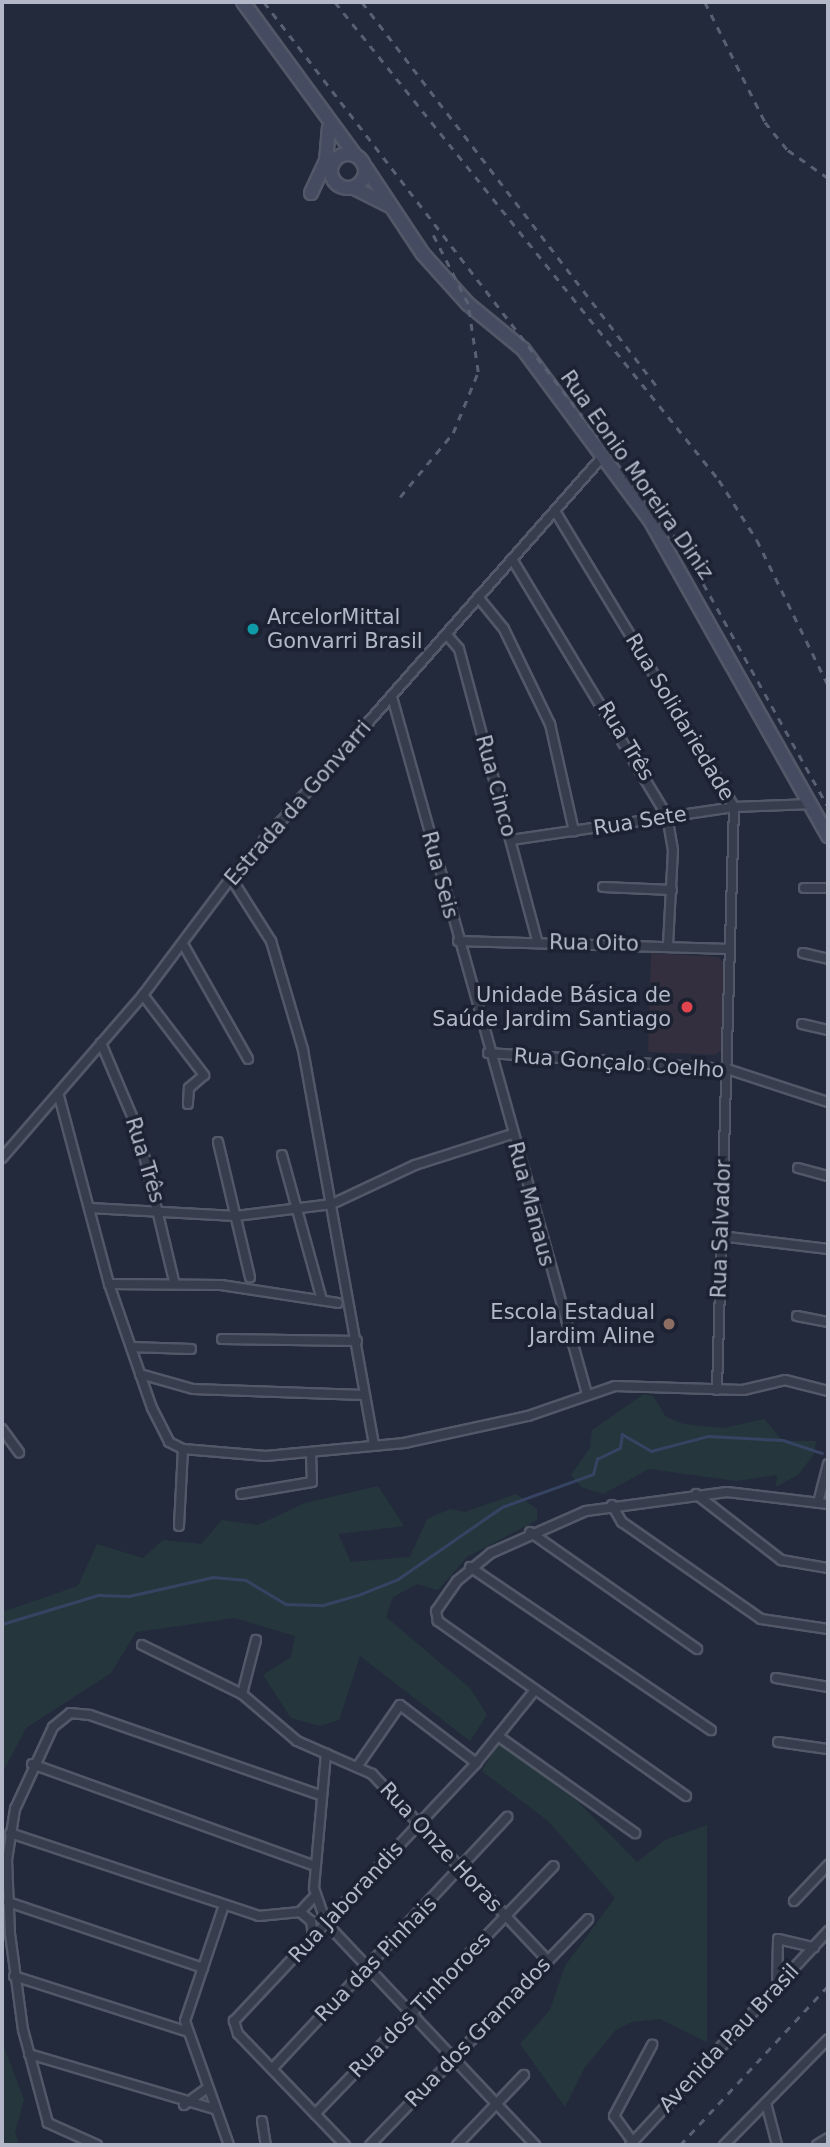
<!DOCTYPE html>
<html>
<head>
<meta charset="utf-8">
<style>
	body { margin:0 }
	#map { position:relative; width:830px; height:2147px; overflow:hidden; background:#232a3c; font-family:"DejaVu Sans",sans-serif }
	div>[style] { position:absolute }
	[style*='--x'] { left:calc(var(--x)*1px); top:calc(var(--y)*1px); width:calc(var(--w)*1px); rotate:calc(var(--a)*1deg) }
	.medical>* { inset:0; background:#332f3e }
	.green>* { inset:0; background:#25373d }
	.stream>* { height:2.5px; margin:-1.25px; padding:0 1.25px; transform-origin:1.25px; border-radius:1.25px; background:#364363 }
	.roads { filter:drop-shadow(2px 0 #525867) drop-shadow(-2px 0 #525867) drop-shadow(0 2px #525867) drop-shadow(0 -2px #525867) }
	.street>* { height:8px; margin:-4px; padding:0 4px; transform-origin:4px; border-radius:4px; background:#373d4d }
	.secondary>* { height:12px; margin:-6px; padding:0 6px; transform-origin:6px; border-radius:6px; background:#454b60 }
	.secondary>.ring { margin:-6px; padding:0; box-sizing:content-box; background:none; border:12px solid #454b60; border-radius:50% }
	.rail>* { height:2.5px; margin-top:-1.25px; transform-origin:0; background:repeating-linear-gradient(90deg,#596074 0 7px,transparent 0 14px) }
	.dots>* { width:19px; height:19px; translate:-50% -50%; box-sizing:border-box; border:4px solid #1c2231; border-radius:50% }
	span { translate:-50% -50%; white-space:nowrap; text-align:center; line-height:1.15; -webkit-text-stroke:7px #1c2231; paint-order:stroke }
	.street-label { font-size:21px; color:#b3b8c8 }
	.poi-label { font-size:21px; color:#b3b8c8 }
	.left { translate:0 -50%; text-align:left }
	.right { translate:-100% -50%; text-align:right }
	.frame { position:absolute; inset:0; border:4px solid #b3b8c8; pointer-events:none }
</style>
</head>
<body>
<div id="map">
	<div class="medical">
		<div style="clip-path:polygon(651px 953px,719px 957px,724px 964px,723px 1049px,715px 1055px,648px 1052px)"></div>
	</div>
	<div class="green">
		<div style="clip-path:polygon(644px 1394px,653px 1396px,666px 1417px,684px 1424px,724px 1428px,764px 1419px,783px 1441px,816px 1441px,814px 1454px,799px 1474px,776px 1487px,777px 1475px,737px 1481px,649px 1469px,603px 1494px,581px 1487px,571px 1475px,590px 1448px,592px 1430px)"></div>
		<div style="clip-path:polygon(378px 1486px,404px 1526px,338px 1534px,351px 1562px,410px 1557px,427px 1519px,450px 1509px,465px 1512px,516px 1494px,537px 1509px,537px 1520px,467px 1557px,438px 1590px,417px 1584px,393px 1597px,386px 1617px,470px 1688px,487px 1715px,470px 1741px,360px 1656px,339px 1720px,320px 1726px,291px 1718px,263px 1675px,291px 1657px,295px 1636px,235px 1618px,136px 1632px,111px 1673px,26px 1728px,2px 1774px,2px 1612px,78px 1586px,97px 1544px,143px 1558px,163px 1540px,201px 1544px,222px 1520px,258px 1525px,305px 1503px)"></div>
		<div style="clip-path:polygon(498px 1743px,577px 1801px,637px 1862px,665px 1840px,707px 1825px,707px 2042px,660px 2019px,632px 2022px,616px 2030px,585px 2067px,565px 2107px,520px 2044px,550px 2010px,565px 1966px,615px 1898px,548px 1821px,482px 1771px)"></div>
		<div style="clip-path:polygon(2px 2042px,24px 2100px,15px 2132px,19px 2145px,2px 2145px)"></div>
	</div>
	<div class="stream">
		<div style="--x:2;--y:1624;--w:100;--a:-16.8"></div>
		<div style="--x:98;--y:1595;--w:31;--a:2"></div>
		<div style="--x:129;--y:1596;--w:86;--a:-12.7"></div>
		<div style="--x:213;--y:1577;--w:33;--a:5"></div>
		<div style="--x:246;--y:1580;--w:47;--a:31"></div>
		<div style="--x:286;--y:1604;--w:37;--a:2"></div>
		<div style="--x:323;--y:1605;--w:40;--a:-16"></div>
		<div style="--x:361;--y:1594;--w:40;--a:-22"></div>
		<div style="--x:398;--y:1579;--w:126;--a:-34.7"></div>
		<div style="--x:502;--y:1507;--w:97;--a:-19.9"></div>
		<div style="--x:593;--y:1474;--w:16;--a:-75"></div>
		<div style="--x:597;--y:1459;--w:25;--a:-26"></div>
		<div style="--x:620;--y:1448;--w:14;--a:-82"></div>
		<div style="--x:622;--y:1434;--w:34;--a:30"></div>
		<div style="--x:651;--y:1451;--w:59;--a:-14.7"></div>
		<div style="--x:708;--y:1436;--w:75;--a:3.1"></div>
		<div style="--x:783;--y:1440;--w:41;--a:18.4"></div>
	</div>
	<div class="roads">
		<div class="street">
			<div style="--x:555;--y:511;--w:346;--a:58.8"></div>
			<div style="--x:734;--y:807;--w:583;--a:91.67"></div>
			<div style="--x:512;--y:559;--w:300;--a:58.9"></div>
			<div style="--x:667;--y:816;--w:35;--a:80"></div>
			<div style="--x:673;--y:850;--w:95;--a:93"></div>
			<div style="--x:478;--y:597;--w:41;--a:50.9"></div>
			<div style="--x:504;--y:629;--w:106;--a:64.2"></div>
			<div style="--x:550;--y:724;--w:110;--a:77.4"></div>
			<div style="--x:447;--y:635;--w:18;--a:49"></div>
			<div style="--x:459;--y:649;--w:302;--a:75"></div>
			<div style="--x:392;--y:697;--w:724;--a:74.37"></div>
			<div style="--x:511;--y:840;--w:225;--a:-8.4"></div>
			<div style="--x:734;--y:807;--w:78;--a:-2.2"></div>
			<div style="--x:231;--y:878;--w:75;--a:57.6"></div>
			<div style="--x:271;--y:941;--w:114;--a:73.6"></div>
			<div style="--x:303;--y:1050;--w:401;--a:79.8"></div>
			<div style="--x:603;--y:887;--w:69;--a:2.5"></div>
			<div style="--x:804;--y:888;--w:24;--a:0"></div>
			<div style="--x:458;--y:941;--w:272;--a:1.7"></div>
			<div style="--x:183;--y:944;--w:132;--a:60.5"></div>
			<div style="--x:803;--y:953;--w:26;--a:13"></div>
			<div style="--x:143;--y:995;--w:101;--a:52.7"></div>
			<div style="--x:204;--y:1075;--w:20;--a:139"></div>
			<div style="--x:189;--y:1088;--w:16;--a:94"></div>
			<div style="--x:802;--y:1024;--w:27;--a:13"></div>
			<div style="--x:101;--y:1043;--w:95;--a:67"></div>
			<div style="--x:138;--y:1130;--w:155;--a:76.6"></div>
			<div style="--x:488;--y:1053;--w:240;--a:3.8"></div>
			<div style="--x:727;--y:1069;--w:106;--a:18.1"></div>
			<div style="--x:59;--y:1096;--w:195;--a:75.1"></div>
			<div style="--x:109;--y:1284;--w:131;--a:70.9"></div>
			<div style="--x:152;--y:1408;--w:38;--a:63"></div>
			<div style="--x:169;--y:1442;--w:16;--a:27"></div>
			<div style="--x:183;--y:1449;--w:77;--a:93"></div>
			<div style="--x:218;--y:1142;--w:139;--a:76.7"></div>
			<div style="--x:282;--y:1155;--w:150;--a:74.6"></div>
			<div style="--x:2;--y:1158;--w:216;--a:-49.1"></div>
			<div style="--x:143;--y:995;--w:146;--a:-53.1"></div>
			<div style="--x:231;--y:878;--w:563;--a:-48.6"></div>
			<div style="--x:798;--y:1168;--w:31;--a:15"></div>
			<div style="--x:90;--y:1208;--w:146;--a:3.1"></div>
			<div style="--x:236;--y:1216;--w:97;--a:-7.1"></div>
			<div style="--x:332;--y:1204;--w:92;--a:-25.2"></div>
			<div style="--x:415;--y:1165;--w:102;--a:-17.7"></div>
			<div style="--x:720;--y:1236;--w:109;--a:6.9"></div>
			<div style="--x:109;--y:1284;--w:112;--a:0.5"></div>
			<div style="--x:221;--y:1285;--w:118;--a:8.7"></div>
			<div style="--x:797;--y:1316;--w:32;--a:11"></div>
			<div style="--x:222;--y:1339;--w:135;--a:0.8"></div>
			<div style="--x:131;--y:1347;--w:60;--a:1.9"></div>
			<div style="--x:140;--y:1374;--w:55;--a:15.8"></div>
			<div style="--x:193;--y:1389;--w:170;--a:2"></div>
			<div style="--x:2;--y:1429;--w:29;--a:54"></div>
			<div style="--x:183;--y:1449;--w:83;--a:4.8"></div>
			<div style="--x:266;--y:1456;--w:139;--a:-5.4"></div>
			<div style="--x:404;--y:1443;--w:127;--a:-12.3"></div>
			<div style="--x:528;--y:1416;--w:92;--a:-19"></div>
			<div style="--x:615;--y:1386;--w:128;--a:1.8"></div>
			<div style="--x:743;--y:1390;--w:43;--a:-13.4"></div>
			<div style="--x:785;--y:1380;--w:44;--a:14.3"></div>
			<div style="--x:241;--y:1494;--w:72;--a:-9.6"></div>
			<div style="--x:312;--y:1482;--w:28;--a:-92"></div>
			<div style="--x:696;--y:1494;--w:108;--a:37.8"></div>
			<div style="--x:781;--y:1560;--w:48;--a:9.7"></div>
			<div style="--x:818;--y:1503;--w:40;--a:-75.6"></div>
			<div style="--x:612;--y:1505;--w:20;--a:60"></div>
			<div style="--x:622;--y:1522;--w:169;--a:34.9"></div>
			<div style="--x:761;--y:1619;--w:68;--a:8.5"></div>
			<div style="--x:530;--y:1532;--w:204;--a:35"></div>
			<div style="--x:470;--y:1567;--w:291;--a:34.1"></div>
			<div style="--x:142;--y:1645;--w:111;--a:26.1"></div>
			<div style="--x:242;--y:1694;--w:72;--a:40.5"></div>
			<div style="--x:297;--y:1741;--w:82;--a:23.7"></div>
			<div style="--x:372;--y:1774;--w:255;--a:46.7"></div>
			<div style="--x:776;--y:1678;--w:53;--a:9.8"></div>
			<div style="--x:242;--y:1694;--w:56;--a:-75.5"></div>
			<div style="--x:498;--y:1736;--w:168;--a:35.3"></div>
			<div style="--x:778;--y:1742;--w:50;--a:8"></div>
			<div style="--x:32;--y:1764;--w:301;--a:19.8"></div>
			<div style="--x:357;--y:1767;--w:75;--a:-55.3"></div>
			<div style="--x:400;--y:1705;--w:96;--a:37.3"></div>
			<div style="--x:686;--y:1796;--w:304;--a:-144.8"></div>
			<div style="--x:438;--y:1621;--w:10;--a:-101"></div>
			<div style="--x:436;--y:1611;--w:37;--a:-55"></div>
			<div style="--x:457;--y:1581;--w:44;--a:-39.5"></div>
			<div style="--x:491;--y:1553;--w:104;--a:-23.9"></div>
			<div style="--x:586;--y:1511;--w:142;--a:-7.7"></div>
			<div style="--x:727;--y:1492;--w:102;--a:6.8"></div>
			<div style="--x:10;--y:1833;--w:262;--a:18.4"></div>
			<div style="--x:259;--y:1916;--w:41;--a:-5.6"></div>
			<div style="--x:300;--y:1912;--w:22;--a:-47"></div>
			<div style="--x:794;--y:1901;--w:50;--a:-46.6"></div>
			<div style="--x:8;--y:1902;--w:206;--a:18.7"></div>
			<div style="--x:224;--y:1905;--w:122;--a:108.6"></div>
			<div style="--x:185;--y:2021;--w:132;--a:70.5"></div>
			<div style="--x:300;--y:1912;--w:14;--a:39"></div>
			<div style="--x:311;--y:1921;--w:15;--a:82"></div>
			<div style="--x:326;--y:1923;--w:305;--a:46.7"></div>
			<div style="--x:326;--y:1923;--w:37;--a:-109"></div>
			<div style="--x:314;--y:1888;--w:135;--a:-84.9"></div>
			<div style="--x:14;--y:1976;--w:180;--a:17.8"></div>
			<div style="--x:777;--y:1987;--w:48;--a:-88.8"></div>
			<div style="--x:778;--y:1939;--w:37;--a:13"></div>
			<div style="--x:29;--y:2054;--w:194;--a:16.5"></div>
			<div style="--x:272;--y:2069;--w:345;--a:-47"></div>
			<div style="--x:766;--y:2103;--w:43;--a:75.3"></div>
			<div style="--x:184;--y:2105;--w:29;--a:-36"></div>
			<div style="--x:315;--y:2114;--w:344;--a:-46.1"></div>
			<div style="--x:262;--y:2121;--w:24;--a:81"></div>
			<div style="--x:633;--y:2142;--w:32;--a:-126"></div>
			<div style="--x:614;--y:2116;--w:81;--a:-61.8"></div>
			<div style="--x:97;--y:2145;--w:54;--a:-155.8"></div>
			<div style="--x:48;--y:2123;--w:96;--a:-105"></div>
			<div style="--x:23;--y:2030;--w:97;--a:-97.7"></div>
			<div style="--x:10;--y:1934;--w:74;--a:-92.3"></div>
			<div style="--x:7;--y:1860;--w:52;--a:-81.1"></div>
			<div style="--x:15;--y:1809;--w:90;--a:-65.1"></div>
			<div style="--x:53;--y:1727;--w:22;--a:-39"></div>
			<div style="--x:70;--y:1713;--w:20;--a:6"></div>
			<div style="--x:90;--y:1715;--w:244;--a:19.2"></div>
			<div style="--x:345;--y:2145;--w:154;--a:-133.9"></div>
			<div style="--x:238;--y:2034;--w:14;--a:-107"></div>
			<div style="--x:234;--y:2021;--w:354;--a:-46.8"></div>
			<div style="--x:476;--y:1763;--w:94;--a:-51.1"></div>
			<div style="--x:370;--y:2145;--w:314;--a:-46"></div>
			<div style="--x:457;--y:2145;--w:97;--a:-46.3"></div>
			<div style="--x:630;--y:2145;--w:292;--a:-47.2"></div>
			<div style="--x:724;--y:2145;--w:148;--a:-45.5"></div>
			<div style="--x:817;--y:2145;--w:13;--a:-32"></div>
		</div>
		<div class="secondary">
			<div style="--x:243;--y:2;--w:190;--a:53.8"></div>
			<div class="ring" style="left:331px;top:154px;width:22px;height:22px"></div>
			<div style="--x:366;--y:168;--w:103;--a:56.5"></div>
			<div style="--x:423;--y:254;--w:67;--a:48"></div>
			<div style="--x:468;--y:304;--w:71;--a:39.3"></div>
			<div style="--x:523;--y:349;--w:213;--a:53.4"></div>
			<div style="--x:650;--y:520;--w:363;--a:60.6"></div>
			<div style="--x:354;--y:188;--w:40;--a:26.6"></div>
			<div style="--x:311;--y:193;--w:35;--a:-65"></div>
			<div style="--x:326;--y:161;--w:33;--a:-85"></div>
		</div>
	</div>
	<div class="rail">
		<div style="--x:264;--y:2;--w:687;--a:52.45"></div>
		<div style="--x:683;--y:547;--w:297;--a:60.8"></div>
		<div style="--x:335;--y:2;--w:613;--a:51.22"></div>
		<div style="--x:719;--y:480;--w:71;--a:57.7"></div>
		<div style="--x:757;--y:540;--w:161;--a:63.9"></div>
		<div style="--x:362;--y:2;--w:483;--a:52.5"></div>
		<div style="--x:705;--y:2;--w:134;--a:63.4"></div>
		<div style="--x:765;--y:122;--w:36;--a:51"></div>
		<div style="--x:788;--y:150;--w:49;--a:35"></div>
		<div style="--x:400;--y:497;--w:83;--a:-50.4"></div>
		<div style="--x:453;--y:433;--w:66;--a:-67.7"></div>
		<div style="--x:478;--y:372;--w:69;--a:-98.4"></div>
		<div style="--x:468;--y:304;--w:80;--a:-116.9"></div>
		<div style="--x:680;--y:2145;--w:217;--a:-47.1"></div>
	</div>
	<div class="dots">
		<div style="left:253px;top:629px;background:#0f9aa8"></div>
		<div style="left:687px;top:1007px;background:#e0444e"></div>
		<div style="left:669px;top:1324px;background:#8d6e63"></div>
	</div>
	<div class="street-label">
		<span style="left:637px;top:475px;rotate:55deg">Rua Eonio Moreira Diniz</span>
		<span style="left:680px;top:717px;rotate:59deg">Rua Solidariedade</span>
		<span style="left:626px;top:741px;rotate:59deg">Rua Três</span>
		<span style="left:496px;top:786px;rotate:75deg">Rua Cinco</span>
		<span style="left:298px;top:803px;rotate:-49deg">Estrada da Gonvarri</span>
		<span style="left:640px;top:821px;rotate:-9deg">Rua Sete</span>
		<span style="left:440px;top:875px;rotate:75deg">Rua Seis</span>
		<span style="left:594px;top:943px;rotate:1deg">Rua Oito</span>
		<span style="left:619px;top:1063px;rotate:4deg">Rua Gonçalo Coelho</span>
		<span style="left:145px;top:1160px;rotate:73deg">Rua Três</span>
		<span style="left:531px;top:1204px;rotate:75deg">Rua Manaus</span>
		<span style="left:721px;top:1229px;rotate:-88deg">Rua Salvador</span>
		<span style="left:441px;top:1847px;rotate:47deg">Rua Onze Horas</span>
		<span style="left:346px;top:1902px;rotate:-47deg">Rua Jaborandis</span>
		<span style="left:376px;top:1959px;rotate:-46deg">Rua das Pinhais</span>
		<span style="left:420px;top:2005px;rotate:-46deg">Rua dos Tinhoroes</span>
		<span style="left:478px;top:2032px;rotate:-46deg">Rua dos Gramados</span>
		<span style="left:729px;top:2038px;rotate:-47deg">Avenida Pau Brasil</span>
	</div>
	<div class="poi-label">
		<span class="left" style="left:267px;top:629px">ArcelorMittal<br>Gonvarri Brasil</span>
		<span class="right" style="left:671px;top:1007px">Unidade Básica de<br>Saúde Jardim Santiago</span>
		<span class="right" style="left:655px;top:1324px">Escola Estadual<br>Jardim Aline</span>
	</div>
	<div class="frame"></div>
</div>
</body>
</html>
